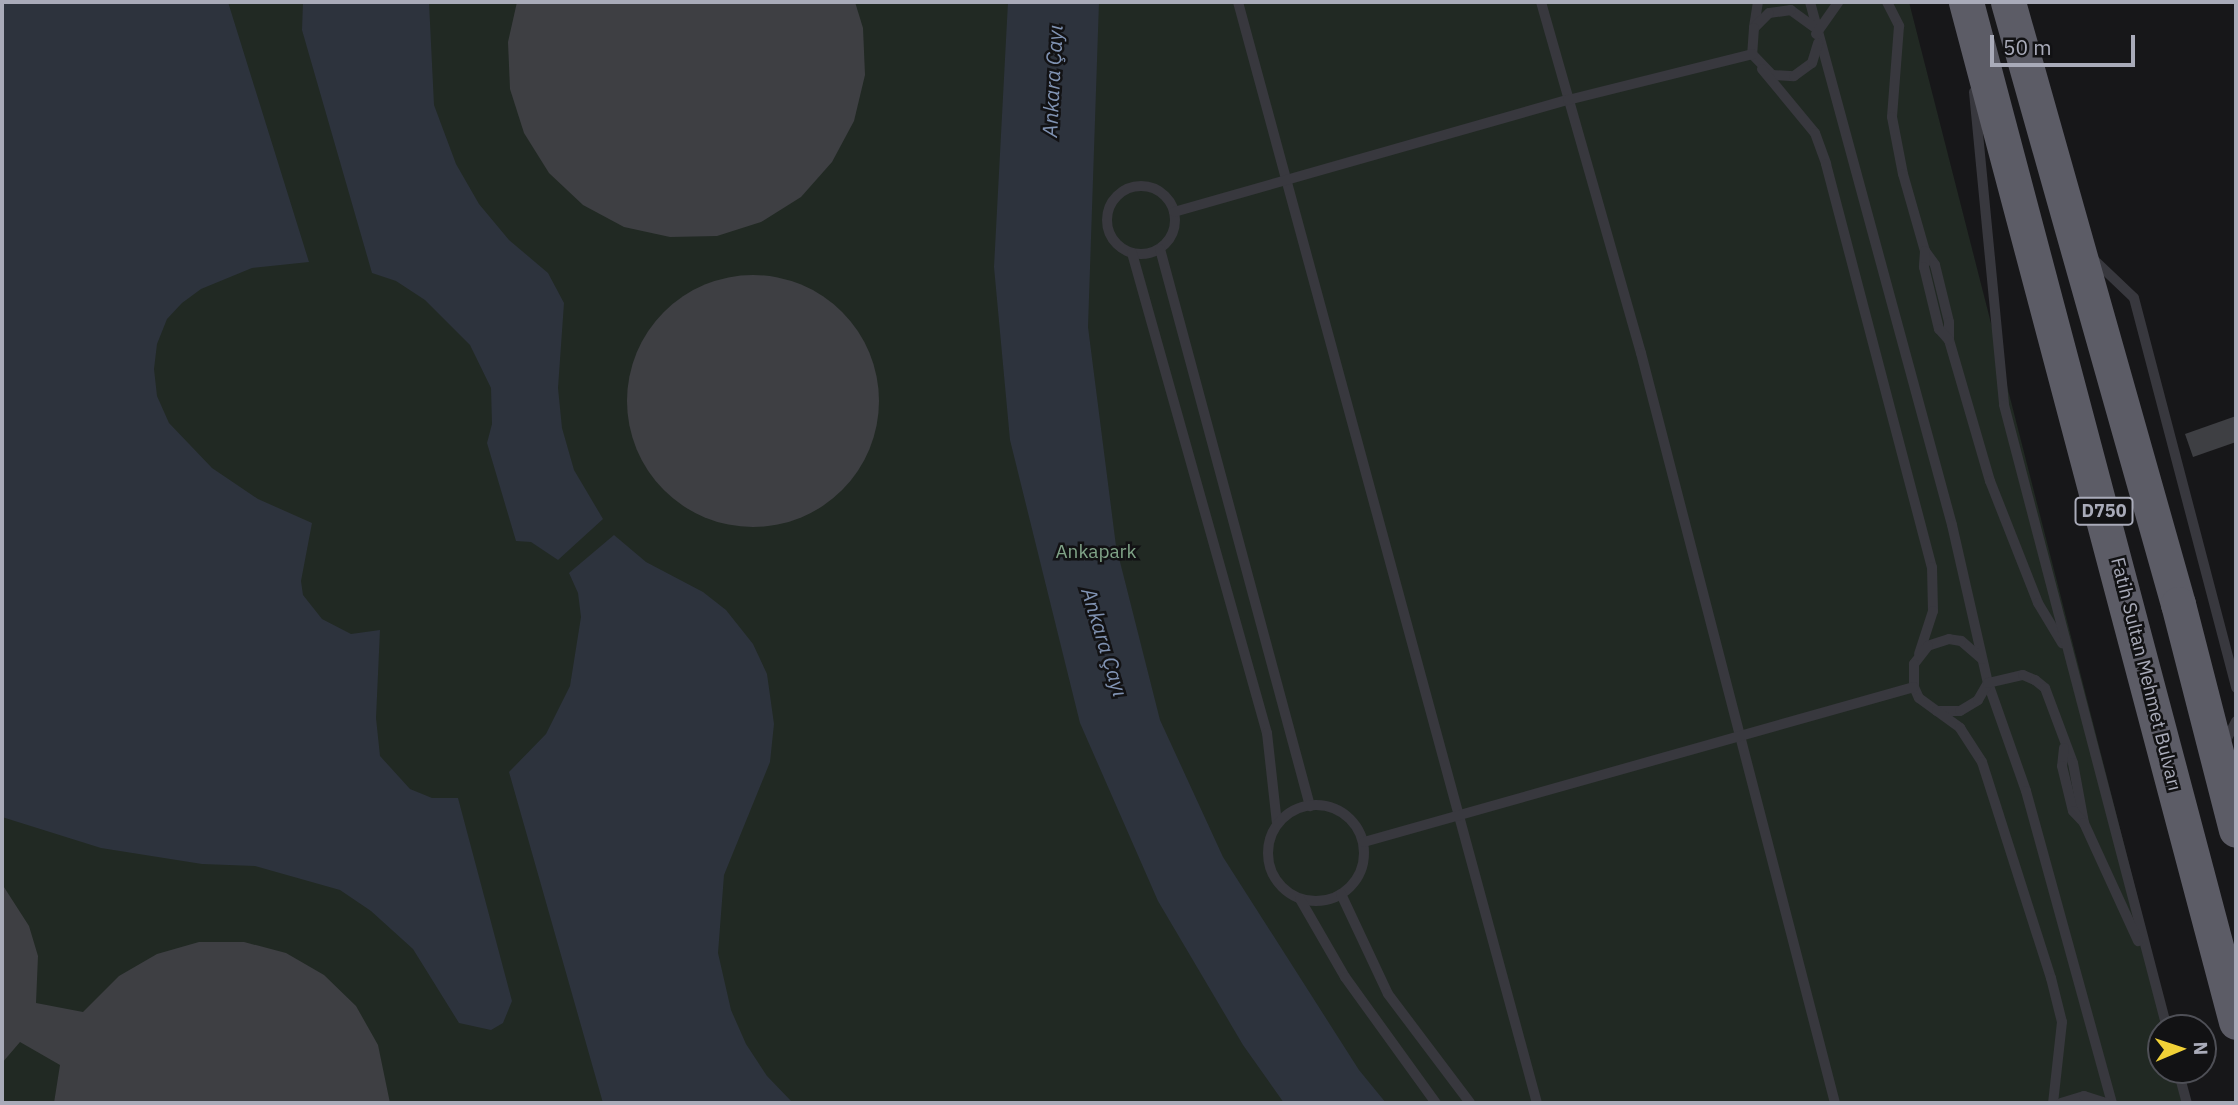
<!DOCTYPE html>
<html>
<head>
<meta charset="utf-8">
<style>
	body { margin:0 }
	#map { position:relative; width:2238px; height:1105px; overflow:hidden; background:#171719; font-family:"IBM Plex Sans",sans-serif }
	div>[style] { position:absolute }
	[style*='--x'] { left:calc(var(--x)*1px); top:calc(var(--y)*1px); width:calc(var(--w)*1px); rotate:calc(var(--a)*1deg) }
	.green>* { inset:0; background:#212923 }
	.water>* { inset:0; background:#2d333d }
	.building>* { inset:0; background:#3e3f43 }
	.round { border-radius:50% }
	.service>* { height:10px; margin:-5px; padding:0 5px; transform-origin:5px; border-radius:5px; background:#38383e }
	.service>.ring { margin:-5px; padding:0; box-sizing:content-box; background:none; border:10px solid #38383e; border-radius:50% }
	.trunk>* { height:35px; margin:-17.5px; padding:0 17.5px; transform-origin:17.5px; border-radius:17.5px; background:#5c5c66 }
	span { translate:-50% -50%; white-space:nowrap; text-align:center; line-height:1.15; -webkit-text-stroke:5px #121214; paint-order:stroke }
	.shield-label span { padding:2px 5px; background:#121214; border:2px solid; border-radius:5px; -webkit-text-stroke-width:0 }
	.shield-label { font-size:18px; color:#a9abb9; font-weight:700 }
	.park-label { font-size:19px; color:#80a488 }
	.street-label { font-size:19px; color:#a9abb9 }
	.water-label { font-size:21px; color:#8093b3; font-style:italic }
	.frame { position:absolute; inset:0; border:4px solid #a9abb9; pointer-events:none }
	.north { position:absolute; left:2147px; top:1014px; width:70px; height:70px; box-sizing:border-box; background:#121214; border:2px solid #4e4f56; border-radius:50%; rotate:88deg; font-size:19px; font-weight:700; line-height:28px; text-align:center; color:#a9abb9 }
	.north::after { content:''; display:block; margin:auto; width:24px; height:32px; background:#f1d137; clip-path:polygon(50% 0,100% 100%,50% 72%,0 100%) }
	.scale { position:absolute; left:1990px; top:35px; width:145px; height:32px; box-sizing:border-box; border:4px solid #a9abb9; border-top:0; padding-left:9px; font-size:21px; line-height:24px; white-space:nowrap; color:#a9abb9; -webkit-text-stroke:5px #121214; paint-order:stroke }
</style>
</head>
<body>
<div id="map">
	<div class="green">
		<div style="clip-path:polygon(2px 2px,1909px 2px,2171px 1028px,2161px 1028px,2161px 1070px,2182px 1070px,2190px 1103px,2px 1103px)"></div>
	</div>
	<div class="water">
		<div style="clip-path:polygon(2px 2px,228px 2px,309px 262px,252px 268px,201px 289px,182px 303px,167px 319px,157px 344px,154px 369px,157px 396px,169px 423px,212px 468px,258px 499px,312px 523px,301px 581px,303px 595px,322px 619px,351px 634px,380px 630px,376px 718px,380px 756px,410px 789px,432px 798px,458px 798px,512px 1001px,503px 1023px,491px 1030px,459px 1023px,413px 949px,371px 911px,340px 890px,255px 866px,202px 864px,101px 848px,2px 817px)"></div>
		<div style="clip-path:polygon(303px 2px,429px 2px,434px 105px,456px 164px,479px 204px,509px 240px,548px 273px,564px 303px,558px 388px,562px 428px,574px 470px,603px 519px,558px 560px,531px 542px,516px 541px,487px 443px,492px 424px,491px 388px,470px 345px,425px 300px,396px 281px,372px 273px,302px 30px)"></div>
		<div style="clip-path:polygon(1008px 2px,1099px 2px,1088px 327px,1116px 546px,1160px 720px,1223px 857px,1359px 1070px,1386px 1103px,1284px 1103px,1243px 1045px,1158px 901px,1080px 723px,1010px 440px,994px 267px)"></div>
		<div style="clip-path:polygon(614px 535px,646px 562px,703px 592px,726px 610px,753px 644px,767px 674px,774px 724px,770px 762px,724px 875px,718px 953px,731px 1010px,746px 1044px,767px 1076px,793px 1103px,603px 1103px,509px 772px,546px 734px,570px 686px,581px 617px,578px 593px,569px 573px)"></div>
	</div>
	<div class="building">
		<div style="clip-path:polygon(517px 2px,855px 2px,863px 28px,865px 75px,854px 121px,832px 162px,801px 197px,761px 222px,717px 236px,670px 237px,624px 227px,583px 205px,549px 173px,524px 133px,510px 89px,508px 42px)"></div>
		<div class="round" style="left:627px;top:275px;width:252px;height:252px"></div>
		<div style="clip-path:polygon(2236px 416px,2236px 442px,2193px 457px,2185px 434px)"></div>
		<div style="clip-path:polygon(2px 884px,29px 926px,38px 956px,36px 1003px,83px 1012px,119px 976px,157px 954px,199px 942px,244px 942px,286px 953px,324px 975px,356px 1006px,378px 1045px,390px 1103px,54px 1103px,60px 1065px,20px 1042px,2px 1063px)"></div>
	</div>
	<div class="service">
		<div style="--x:1238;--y:2;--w:1141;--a:74.81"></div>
		<div style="--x:1541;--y:2;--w:365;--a:74.1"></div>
		<div style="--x:1641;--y:353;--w:775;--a:75.5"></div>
		<div style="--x:1810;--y:2;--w:542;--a:74.81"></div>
		<div style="--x:1952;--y:525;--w:162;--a:77.2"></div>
		<div style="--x:1988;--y:683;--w:114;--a:70.6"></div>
		<div style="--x:2026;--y:791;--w:324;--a:74.6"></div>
		<div style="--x:1887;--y:2;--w:27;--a:63"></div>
		<div style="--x:1899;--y:26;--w:91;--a:94.4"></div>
		<div style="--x:1892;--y:117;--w:58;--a:79.1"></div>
		<div style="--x:1903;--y:174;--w:80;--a:74.1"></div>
		<div style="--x:1925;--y:251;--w:17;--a:54"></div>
		<div style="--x:1935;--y:265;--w:59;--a:76.2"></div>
		<div style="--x:1949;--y:322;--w:18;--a:90"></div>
		<div style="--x:1949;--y:340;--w:147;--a:73.8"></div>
		<div style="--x:1990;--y:481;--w:131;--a:68.5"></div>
		<div style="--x:2038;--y:603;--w:47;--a:59"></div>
		<div style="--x:1754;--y:27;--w:25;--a:-81"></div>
		<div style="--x:1814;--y:27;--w:29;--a:-144"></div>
		<div style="--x:1791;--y:10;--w:22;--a:172"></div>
		<div style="--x:1769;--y:13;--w:21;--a:135"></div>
		<div style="--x:1754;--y:28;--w:26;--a:94"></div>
		<div style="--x:1752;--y:54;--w:29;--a:46"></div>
		<div style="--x:1772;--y:75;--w:22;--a:3"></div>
		<div style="--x:1794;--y:76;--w:22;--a:-36"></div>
		<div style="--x:1812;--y:63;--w:21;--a:-73"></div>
		<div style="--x:1816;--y:34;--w:39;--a:-55"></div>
		<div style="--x:1762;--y:69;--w:83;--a:50.4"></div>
		<div style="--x:1815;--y:133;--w:33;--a:70"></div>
		<div style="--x:1826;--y:164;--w:417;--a:75.3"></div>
		<div style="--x:1932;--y:567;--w:44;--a:88.7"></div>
		<div style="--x:1933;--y:611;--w:45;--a:108"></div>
		<div style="--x:1974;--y:92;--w:314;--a:84.5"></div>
		<div style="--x:2004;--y:405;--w:644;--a:75.34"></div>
		<div class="ring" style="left:1107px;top:186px;width:58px;height:58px"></div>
		<div style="--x:1174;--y:212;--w:410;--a:-15.9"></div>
		<div style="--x:1568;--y:100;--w:190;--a:-14"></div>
		<div style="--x:1160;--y:249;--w:577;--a:74.93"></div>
		<div style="--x:1925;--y:251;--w:16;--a:94"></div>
		<div style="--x:1924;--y:267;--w:64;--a:76.4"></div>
		<div style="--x:1939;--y:329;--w:15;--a:48"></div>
		<div style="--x:1132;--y:253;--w:499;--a:74.3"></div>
		<div style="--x:1267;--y:733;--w:92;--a:83.7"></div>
		<div style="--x:2091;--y:257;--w:59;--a:43.6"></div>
		<div style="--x:2134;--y:298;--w:403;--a:75.3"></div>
		<div style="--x:1982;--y:659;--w:28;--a:-139"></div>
		<div style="--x:1961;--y:641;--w:12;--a:-171"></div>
		<div style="--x:1949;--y:639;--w:22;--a:162"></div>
		<div style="--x:1928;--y:646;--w:23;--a:128"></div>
		<div style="--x:1914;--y:664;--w:23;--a:90"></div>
		<div style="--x:1914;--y:687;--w:12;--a:66"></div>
		<div style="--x:1919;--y:698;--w:22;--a:36"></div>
		<div style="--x:1937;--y:711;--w:23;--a:0"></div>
		<div style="--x:1960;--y:711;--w:21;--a:-31"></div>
		<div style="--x:1978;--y:700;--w:20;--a:-60"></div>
		<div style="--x:1988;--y:683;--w:36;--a:-13"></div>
		<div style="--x:2023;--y:675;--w:13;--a:23"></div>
		<div style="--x:2035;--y:680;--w:13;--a:39"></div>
		<div style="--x:2045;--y:688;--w:80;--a:69.5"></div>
		<div style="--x:2073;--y:763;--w:61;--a:79.6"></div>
		<div style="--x:1937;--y:711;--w:29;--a:36"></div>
		<div style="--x:1960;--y:728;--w:40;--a:57.1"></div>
		<div style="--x:1982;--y:762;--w:227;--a:72.3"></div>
		<div style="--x:2051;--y:978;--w:45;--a:76"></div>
		<div style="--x:2062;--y:1022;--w:81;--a:96.3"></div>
		<div style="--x:2224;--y:744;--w:26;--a:-62"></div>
		<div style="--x:2064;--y:748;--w:18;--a:96"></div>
		<div style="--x:2062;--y:766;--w:46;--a:76.3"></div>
		<div style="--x:2073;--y:811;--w:16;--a:47"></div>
		<div style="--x:2084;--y:823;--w:130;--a:65.4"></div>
		<div class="ring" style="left:1268px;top:805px;width:86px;height:86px"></div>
		<div style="--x:1364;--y:842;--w:571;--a:-15.74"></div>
		<div style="--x:1341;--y:894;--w:110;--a:64.8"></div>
		<div style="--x:1388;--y:994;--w:136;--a:53"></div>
		<div style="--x:1300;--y:899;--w:90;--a:60"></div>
		<div style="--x:1345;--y:977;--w:155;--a:54.2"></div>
		<div style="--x:2178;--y:1070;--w:34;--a:75"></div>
		<div style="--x:2061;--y:1103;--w:24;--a:-17"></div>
		<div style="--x:2084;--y:1096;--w:23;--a:18"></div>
	</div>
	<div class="trunk">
		<div style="--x:1966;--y:2;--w:1055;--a:75.17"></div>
		<div style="--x:2008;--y:2;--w:626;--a:74.23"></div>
		<div style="--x:2178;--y:604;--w:233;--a:75.6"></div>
	</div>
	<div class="shield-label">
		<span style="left:2104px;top:511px">D750</span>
	</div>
	<div class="park-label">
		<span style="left:1096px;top:552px">Ankapark</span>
	</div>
	<div class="street-label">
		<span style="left:2146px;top:674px;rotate:76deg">Fatih Sultan Mehmet Bulvarı</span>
	</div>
	<div class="water-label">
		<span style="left:1052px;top:81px;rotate:-87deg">Ankara Çayı</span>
		<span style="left:1105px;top:642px;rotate:73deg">Ankara Çayı</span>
	</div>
	<div class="frame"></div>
	<div class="north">N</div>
	<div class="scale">50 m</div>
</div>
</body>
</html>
